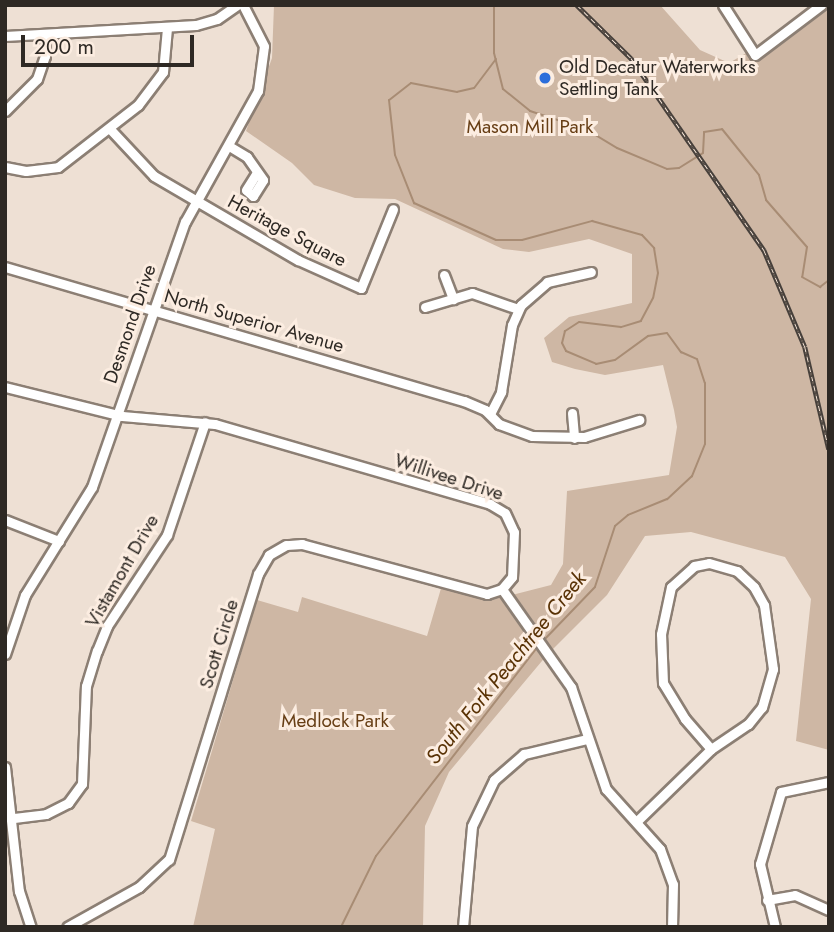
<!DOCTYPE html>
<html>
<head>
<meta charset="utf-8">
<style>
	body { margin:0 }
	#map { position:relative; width:834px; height:932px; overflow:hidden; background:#eee0d4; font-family:Jost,sans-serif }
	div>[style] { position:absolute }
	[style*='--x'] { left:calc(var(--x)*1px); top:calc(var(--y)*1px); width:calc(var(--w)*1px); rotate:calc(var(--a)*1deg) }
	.green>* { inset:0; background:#ceb7a4 }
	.stream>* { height:2px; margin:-1px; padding:0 1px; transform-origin:1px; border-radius:1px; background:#a88c74 }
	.roads { filter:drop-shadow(2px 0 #8c7f74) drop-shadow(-2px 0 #8c7f74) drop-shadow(0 2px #8c7f74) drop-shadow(0 -2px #8c7f74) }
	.minor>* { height:9px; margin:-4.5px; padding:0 4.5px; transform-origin:4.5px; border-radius:4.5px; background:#fff }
	.rail>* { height:4.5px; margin-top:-2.25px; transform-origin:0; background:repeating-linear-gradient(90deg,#fcede1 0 5px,#47403b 0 10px); box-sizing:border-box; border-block:2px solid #47403b }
	.dots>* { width:19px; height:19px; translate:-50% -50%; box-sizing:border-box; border:4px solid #fcede1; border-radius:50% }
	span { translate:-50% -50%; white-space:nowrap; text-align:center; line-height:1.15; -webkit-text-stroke:6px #fcede1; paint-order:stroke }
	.poi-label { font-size:19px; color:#2e2924 }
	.left { translate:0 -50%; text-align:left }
	.park-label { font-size:19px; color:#673e15 }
	.street-label { font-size:19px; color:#2e2924 }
	.water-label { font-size:21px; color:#593205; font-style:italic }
	.frame { position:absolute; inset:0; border:7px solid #2e2924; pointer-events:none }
	.scale { position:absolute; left:21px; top:35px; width:173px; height:32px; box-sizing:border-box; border:4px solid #2e2924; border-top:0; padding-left:9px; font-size:21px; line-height:24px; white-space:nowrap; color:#2e2924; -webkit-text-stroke:5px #fcede1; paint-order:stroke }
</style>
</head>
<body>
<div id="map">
	<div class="green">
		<div style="clip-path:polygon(274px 5px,660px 5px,700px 50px,729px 63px,829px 5px,829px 750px,796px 741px,811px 599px,785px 557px,691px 532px,645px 536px,607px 595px,547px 655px,449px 772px,425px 826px,423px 927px,193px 927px,215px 829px,191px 821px,257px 600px,298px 612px,302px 597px,427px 636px,442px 585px,480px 595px,502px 589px,508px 596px,551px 585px,563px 564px,567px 491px,669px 475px,677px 427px,674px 410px,663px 365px,605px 375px,575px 369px,552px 362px,544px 338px,569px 317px,632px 303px,632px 254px,589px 239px,529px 252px,503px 249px,395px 199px,355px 198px,314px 185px,292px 163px,246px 131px,272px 58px)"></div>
	</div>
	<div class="stream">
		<div style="--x:494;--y:5;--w:48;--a:90"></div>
		<div style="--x:494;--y:53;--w:37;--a:76"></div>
		<div style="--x:503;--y:89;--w:35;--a:39"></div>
		<div style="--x:530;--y:111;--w:38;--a:18"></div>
		<div style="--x:566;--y:123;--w:8;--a:-7"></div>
		<div style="--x:574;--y:122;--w:50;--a:31.2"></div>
		<div style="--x:617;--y:148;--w:54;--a:22.8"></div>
		<div style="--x:667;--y:169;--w:12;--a:-5"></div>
		<div style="--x:679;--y:168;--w:28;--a:-32"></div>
		<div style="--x:703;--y:153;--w:21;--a:-87"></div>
		<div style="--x:704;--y:132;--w:18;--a:-9"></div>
		<div style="--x:722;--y:129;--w:59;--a:51.2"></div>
		<div style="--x:759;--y:175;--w:26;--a:74"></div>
		<div style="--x:766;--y:200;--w:62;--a:48.9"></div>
		<div style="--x:807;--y:247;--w:30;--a:99"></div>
		<div style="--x:802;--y:277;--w:21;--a:29"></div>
		<div style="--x:820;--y:287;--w:11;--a:-38"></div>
		<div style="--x:496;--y:59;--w:36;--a:127"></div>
		<div style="--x:474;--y:88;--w:17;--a:167"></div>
		<div style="--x:457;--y:92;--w:47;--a:-168.9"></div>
		<div style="--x:411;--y:83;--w:28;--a:142"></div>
		<div style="--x:389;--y:100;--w:55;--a:83.8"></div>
		<div style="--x:395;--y:155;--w:52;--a:68.4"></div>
		<div style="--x:414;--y:203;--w:90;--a:24.3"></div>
		<div style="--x:496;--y:240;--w:26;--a:0"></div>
		<div style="--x:522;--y:240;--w:73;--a:-15.2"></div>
		<div style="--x:592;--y:221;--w:52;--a:15.6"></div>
		<div style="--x:642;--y:235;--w:18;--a:47"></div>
		<div style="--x:654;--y:248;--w:25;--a:81"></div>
		<div style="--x:658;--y:273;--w:25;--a:101"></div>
		<div style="--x:653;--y:298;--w:26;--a:118"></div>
		<div style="--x:641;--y:321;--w:21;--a:163"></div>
		<div style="--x:621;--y:327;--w:42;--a:-173.2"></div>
		<div style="--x:579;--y:322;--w:17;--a:147"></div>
		<div style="--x:565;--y:331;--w:12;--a:104"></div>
		<div style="--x:562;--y:343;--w:9;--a:63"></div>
		<div style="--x:566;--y:351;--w:33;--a:23"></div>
		<div style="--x:596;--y:364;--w:19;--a:-12"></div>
		<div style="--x:615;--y:360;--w:41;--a:-36"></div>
		<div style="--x:648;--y:336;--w:19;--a:-9"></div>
		<div style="--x:667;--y:333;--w:24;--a:54"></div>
		<div style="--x:681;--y:352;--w:17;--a:24"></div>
		<div style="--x:697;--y:359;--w:25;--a:72"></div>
		<div style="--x:705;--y:383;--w:61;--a:90"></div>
		<div style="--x:705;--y:444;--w:35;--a:112"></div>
		<div style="--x:692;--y:476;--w:34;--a:137"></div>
		<div style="--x:667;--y:499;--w:42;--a:157.7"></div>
		<div style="--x:628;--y:515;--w:17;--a:140"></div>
		<div style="--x:615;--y:526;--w:64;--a:108.2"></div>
		<div style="--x:595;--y:587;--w:75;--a:133.9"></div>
		<div style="--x:341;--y:927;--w:79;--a:-63.8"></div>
		<div style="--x:376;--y:856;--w:267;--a:-52.3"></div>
	</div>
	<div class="roads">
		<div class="minor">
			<div style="--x:723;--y:5;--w:59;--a:57.4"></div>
			<div style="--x:755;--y:55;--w:83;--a:-37.1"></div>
			<div style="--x:5;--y:36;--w:191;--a:-3.3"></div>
			<div style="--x:196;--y:25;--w:22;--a:-16"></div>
			<div style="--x:217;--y:19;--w:24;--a:-35"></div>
			<div style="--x:5;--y:111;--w:45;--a:-45"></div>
			<div style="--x:37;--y:79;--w:24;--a:-71"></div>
			<div style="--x:45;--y:56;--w:22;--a:-90"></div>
			<div style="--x:110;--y:129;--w:64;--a:46.9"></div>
			<div style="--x:154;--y:176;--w:167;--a:30.3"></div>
			<div style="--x:298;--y:260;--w:69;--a:24"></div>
			<div style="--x:361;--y:288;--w:85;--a:-67.9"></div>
			<div style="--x:229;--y:146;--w:21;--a:31"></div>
			<div style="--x:247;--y:157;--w:28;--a:55"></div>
			<div style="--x:263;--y:180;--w:19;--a:122"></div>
			<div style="--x:253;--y:196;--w:9;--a:-139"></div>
			<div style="--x:246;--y:190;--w:19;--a:-58"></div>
			<div style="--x:5;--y:167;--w:21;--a:11"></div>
			<div style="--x:26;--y:171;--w:32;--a:-7"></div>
			<div style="--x:58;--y:167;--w:101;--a:-37.8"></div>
			<div style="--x:138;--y:105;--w:41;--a:-52.9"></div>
			<div style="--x:163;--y:72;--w:44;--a:-84.8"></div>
			<div style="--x:5;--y:267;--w:478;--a:16.3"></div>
			<div style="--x:464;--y:401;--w:23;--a:23"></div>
			<div style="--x:485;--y:410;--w:20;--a:45"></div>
			<div style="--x:499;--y:424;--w:35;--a:20"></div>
			<div style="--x:532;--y:436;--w:52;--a:1.1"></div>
			<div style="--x:584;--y:437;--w:58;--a:-17.2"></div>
			<div style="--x:444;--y:275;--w:26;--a:69"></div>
			<div style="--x:425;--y:307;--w:49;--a:-16.6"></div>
			<div style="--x:472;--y:293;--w:49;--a:19.2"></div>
			<div style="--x:5;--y:387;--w:121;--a:13.9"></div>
			<div style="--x:122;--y:416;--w:93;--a:4.9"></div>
			<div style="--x:215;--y:424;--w:286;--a:16.2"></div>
			<div style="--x:490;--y:504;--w:17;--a:31"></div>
			<div style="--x:505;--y:513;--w:21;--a:65"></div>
			<div style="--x:514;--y:532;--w:45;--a:92.5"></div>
			<div style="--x:512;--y:577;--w:16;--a:130"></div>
			<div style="--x:502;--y:589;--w:16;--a:162"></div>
			<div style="--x:487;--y:594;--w:192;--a:-164.9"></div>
			<div style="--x:302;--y:544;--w:16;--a:176"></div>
			<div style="--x:286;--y:545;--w:20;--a:150"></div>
			<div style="--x:269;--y:555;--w:22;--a:120"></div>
			<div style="--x:258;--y:574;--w:299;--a:107.3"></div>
			<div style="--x:169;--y:859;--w:41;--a:137"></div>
			<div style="--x:139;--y:887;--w:82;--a:150.9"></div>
			<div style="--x:572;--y:413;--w:25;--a:85"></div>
			<div style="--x:490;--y:414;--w:25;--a:-63"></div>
			<div style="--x:501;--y:392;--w:68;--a:-80.7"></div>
			<div style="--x:512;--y:325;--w:22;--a:-66"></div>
			<div style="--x:521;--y:305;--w:35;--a:-41"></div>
			<div style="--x:547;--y:282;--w:45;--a:-12.8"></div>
			<div style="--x:5;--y:520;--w:58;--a:21.3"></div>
			<div style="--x:709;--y:563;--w:29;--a:16"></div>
			<div style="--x:737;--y:571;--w:23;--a:43"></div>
			<div style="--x:754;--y:587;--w:21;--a:61"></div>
			<div style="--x:764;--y:605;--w:65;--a:82"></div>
			<div style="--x:773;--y:669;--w:40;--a:106"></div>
			<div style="--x:762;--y:707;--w:22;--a:129"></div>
			<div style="--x:748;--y:724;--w:45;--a:146"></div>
			<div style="--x:711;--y:749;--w:40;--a:-131"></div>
			<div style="--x:685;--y:719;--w:42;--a:-121.4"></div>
			<div style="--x:663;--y:683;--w:49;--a:-92.3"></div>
			<div style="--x:661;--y:634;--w:48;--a:-78"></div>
			<div style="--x:671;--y:587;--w:31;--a:-42"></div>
			<div style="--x:694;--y:566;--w:15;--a:-11"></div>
			<div style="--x:502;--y:589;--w:120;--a:54.9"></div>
			<div style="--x:571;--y:687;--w:108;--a:71.1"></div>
			<div style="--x:606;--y:789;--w:81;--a:48"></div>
			<div style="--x:660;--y:849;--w:37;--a:70"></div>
			<div style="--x:673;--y:884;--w:43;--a:91.3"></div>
			<div style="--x:5;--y:654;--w:62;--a:-71.3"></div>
			<div style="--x:25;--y:595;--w:127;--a:-58.2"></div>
			<div style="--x:92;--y:487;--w:281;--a:-70.7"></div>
			<div style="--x:185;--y:222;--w:150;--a:-60.9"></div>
			<div style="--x:258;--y:91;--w:45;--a:-82.4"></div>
			<div style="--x:264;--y:46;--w:46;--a:-117.1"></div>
			<div style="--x:5;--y:767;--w:125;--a:83.6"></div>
			<div style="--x:19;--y:891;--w:38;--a:72"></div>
			<div style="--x:14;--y:818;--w:32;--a:-7"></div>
			<div style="--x:46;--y:814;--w:25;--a:-27"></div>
			<div style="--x:68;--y:803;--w:24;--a:-54"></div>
			<div style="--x:82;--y:784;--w:98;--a:-87.7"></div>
			<div style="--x:86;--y:686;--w:37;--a:-73"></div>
			<div style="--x:97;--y:651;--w:27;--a:-68"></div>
			<div style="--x:107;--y:626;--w:109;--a:-56.6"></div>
			<div style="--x:167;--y:535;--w:119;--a:-71.4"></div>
			<div style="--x:637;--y:821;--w:103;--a:-44.2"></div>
			<div style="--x:767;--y:900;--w:28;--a:-10"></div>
			<div style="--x:795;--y:895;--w:37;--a:24"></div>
			<div style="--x:463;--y:927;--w:101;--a:-84.9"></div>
			<div style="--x:472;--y:826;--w:51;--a:-64.4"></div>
			<div style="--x:494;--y:780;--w:40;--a:-41"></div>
			<div style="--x:524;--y:754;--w:65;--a:-13.4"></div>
			<div style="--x:775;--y:927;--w:65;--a:-103.4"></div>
			<div style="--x:760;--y:864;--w:75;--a:-73.7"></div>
			<div style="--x:781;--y:792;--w:49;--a:-11.8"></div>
		</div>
	</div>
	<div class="rail">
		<div style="--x:577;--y:5;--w:76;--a:44.5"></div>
		<div style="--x:631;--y:58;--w:234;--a:55.3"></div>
		<div style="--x:764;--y:250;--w:105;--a:67.1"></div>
		<div style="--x:805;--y:347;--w:105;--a:76.8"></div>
	</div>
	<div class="dots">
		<div style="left:545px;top:78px;background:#2d6edb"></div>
	</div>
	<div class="poi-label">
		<span class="left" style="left:559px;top:78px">Old Decatur Waterworks<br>Settling Tank</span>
	</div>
	<div class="park-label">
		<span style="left:530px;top:127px">Mason Mill Park</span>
		<span style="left:335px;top:721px">Medlock Park</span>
	</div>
	<div class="street-label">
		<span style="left:287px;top:231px;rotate:28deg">Heritage Square</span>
		<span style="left:254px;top:321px;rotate:16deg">North Superior Avenue</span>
		<span style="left:130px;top:324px;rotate:-71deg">Desmond Drive</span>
		<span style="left:449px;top:477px;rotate:18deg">Willivee Drive</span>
		<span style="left:122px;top:571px;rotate:-60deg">Vistamont Drive</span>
		<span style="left:219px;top:644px;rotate:-73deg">Scott Circle</span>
	</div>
	<div class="water-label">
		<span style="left:506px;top:668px;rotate:-51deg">South Fork Peachtree Creek</span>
	</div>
	<div class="frame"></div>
	<div class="scale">200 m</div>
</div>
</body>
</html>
